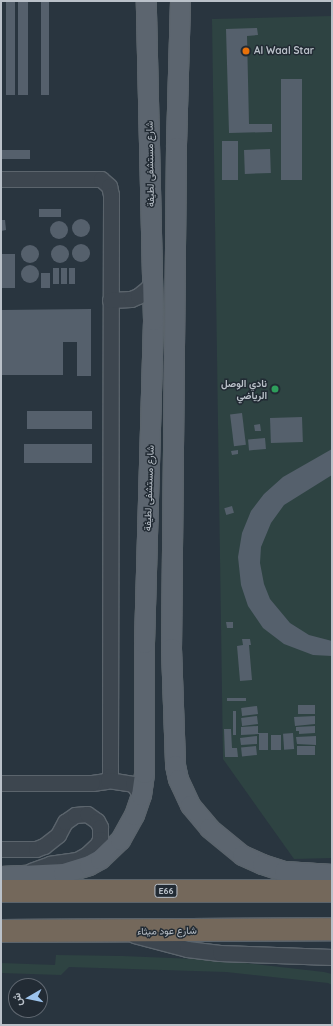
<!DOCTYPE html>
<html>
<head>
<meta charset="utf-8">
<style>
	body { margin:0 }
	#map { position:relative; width:333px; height:1026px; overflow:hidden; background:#29353f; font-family:Quicksand,Vazirmatn,sans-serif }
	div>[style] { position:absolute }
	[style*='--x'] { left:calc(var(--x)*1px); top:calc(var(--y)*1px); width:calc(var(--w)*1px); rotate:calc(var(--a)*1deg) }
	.green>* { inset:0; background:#2e4342 }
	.building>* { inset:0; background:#55606c; transform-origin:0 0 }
	.round { border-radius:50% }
	.roads { filter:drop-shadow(1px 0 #5b646c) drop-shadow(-1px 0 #5b646c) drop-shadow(0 1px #5b646c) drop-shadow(0 -1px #5b646c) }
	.minor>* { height:15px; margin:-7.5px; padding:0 7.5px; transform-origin:7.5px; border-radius:7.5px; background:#3d464f }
	.major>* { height:19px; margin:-9.5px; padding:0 9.5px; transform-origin:9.5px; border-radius:9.5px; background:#5c656f }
	.highway>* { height:22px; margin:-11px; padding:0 11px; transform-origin:11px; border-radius:11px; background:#74685b }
	.dots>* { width:11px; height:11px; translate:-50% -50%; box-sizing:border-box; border:2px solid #222b34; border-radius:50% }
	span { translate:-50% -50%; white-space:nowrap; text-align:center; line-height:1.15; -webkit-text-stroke:3px #222b34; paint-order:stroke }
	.shield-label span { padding:1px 3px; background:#222b34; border:1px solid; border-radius:3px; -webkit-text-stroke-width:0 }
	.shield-label { font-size:9px; color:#bac1c9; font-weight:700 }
	.poi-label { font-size:10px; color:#bac1c9; font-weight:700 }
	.left { translate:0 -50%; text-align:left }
	.right { translate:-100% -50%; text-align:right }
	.street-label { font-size:10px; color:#bac1c9 }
	.frame { position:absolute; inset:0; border:2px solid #bac1c9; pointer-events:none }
	.north { position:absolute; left:8px; top:978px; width:40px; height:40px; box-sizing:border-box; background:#222b34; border:1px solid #5f6770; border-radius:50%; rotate:261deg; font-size:11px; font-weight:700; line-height:16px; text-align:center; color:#bac1c9 }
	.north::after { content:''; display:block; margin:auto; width:14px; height:18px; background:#9cc3ec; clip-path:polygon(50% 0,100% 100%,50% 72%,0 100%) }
</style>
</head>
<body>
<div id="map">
	<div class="green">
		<div style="clip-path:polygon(332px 16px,332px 858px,294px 859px,223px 759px,212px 19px)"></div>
		<div style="clip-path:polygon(56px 955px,122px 956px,220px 960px,324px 972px,332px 974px,332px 985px,328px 983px,226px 972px,69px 967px,61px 975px,1px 973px,1px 963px,55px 965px)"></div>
	</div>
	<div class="building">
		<div style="left:6px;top:1px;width:9px;height:94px"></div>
		<div style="left:18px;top:1px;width:10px;height:94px"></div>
		<div style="left:41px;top:1px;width:8px;height:94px"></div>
		<div style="clip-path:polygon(257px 28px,258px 35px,247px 36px,249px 124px,272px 124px,272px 132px,229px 133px,226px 29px)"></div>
		<div style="left:281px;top:79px;width:21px;height:101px"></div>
		<div style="left:222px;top:141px;width:16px;height:39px"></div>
		<div style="left:270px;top:149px;width:24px;height:26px;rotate:88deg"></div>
		<div style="left:1px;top:150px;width:29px;height:9px"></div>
		<div style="left:61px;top:209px;width:8px;height:22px;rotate:90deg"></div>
		<div class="round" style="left:72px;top:219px;width:18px;height:18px"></div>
		<div style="clip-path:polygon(1px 220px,5px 220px,6px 230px,1px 231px)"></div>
		<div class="round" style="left:50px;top:221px;width:18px;height:18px"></div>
		<div class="round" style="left:72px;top:244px;width:18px;height:18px"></div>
		<div class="round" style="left:51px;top:245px;width:18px;height:18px"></div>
		<div class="round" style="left:21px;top:245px;width:18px;height:18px"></div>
		<div style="left:1px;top:254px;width:14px;height:34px"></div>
		<div class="round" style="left:21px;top:265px;width:18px;height:18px"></div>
		<div style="left:53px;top:268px;width:6px;height:16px"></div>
		<div style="left:61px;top:268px;width:6px;height:16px"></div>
		<div style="left:69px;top:268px;width:6px;height:16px"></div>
		<div style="left:50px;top:273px;width:15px;height:9px;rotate:90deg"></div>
		<div style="clip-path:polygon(91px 309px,91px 376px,77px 376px,77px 342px,63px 342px,63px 375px,1px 375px,1px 310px)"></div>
		<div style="left:27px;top:411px;width:65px;height:18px"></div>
		<div style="left:242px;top:413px;width:32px;height:12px;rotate:83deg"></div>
		<div style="left:302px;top:417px;width:25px;height:32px;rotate:88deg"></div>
		<div style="clip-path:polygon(260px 424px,261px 431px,255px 431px,254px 425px)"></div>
		<div style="left:265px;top:438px;width:11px;height:17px;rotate:85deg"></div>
		<div style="left:24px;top:444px;width:68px;height:19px"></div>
		<div style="clip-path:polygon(332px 449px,332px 475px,284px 505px,271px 523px,261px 547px,260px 563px,264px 584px,270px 599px,290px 623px,309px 635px,332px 641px,332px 656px,313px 655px,284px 644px,263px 628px,248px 606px,241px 585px,238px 557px,242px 533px,251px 511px,264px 494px,283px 477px)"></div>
		<div style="clip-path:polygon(238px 450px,238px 454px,232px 455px,231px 451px)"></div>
		<div style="left:232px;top:506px;width:7px;height:8px;rotate:74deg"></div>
		<div style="clip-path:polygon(226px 622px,233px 622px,233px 628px,227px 628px)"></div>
		<div style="clip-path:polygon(242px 639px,250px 639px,251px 645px,249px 645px,252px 680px,240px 681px,237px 646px,243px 645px)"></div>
		<div style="left:246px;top:698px;width:3px;height:19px;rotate:90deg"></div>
		<div style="left:315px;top:705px;width:9px;height:17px;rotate:90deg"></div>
		<div style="left:257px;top:706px;width:8px;height:16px;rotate:83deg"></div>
		<div style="left:233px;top:711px;width:3px;height:24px"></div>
		<div style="left:257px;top:716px;width:8px;height:16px;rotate:83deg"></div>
		<div style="clip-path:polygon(315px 716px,315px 724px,295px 726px,294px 717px)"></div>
		<div style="clip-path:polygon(258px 726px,258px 733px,268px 733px,268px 750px,259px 750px,259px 734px,241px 735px,241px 727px)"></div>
		<div style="clip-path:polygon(315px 726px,315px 733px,299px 734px,299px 731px,296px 731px,296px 727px)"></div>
		<div style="clip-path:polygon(224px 729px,231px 729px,232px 748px,237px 748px,238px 757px,225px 757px)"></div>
		<div style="left:293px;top:733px;width:16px;height:10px;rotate:86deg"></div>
		<div style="left:271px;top:735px;width:10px;height:15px"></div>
		<div style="clip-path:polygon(257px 736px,257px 744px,241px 745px,240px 738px)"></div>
		<div style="clip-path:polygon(316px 736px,316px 745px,297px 744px,296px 737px)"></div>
		<div style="left:256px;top:746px;width:9px;height:15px;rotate:84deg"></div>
		<div style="left:315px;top:746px;width:9px;height:18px;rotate:90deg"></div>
	</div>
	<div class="roads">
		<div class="minor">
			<div style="--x:1;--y:179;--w:100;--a:0"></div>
			<div style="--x:101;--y:179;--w:11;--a:41"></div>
			<div style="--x:109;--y:186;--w:9;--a:77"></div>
			<div style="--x:111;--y:195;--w:581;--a:90.1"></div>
			<div style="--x:110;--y:776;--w:6;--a:129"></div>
			<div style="--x:106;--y:781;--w:14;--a:172"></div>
			<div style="--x:92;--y:783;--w:91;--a:180"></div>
			<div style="--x:110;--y:300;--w:21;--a:-3"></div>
			<div style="--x:131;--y:299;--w:8;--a:-23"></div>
			<div style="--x:138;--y:296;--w:13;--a:-39"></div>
			<div style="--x:148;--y:288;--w:8;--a:-60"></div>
			<div style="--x:108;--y:780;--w:25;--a:9"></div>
			<div style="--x:133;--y:784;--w:14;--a:54"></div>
			<div style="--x:1;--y:849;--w:35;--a:0"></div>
			<div style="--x:36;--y:849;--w:9;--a:-21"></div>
			<div style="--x:44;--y:846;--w:18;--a:-38"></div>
			<div style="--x:58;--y:835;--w:15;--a:-62"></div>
			<div style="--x:65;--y:822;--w:12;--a:-35"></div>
			<div style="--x:75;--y:815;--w:12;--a:-5"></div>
			<div style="--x:87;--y:814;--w:12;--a:35"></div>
			<div style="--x:97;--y:821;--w:7;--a:63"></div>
			<div style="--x:100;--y:827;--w:12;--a:90"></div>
			<div style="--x:100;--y:839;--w:5;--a:112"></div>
			<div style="--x:98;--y:844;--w:16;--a:137"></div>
			<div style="--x:86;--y:855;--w:10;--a:151"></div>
			<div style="--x:77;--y:860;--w:27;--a:172"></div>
			<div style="--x:50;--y:864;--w:20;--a:160"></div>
			<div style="--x:134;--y:935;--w:55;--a:14.8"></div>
			<div style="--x:187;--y:949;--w:33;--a:7"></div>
			<div style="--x:220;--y:953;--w:112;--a:2"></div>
		</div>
		<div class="major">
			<div style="--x:180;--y:1;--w:146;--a:91.6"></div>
			<div style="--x:176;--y:147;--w:501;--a:90.57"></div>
			<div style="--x:171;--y:648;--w:117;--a:88"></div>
			<div style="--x:175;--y:765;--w:14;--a:78"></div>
			<div style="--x:178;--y:779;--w:29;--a:65"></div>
			<div style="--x:190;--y:805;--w:30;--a:50"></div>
			<div style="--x:209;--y:828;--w:43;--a:39.3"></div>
			<div style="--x:242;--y:855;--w:22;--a:24"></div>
			<div style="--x:262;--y:864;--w:23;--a:18"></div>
			<div style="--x:284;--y:871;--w:48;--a:3.6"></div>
			<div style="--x:1;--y:876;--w:62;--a:-2.8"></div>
			<div style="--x:63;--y:873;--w:27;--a:-17"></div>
			<div style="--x:89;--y:865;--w:13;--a:-29"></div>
			<div style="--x:100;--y:859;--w:28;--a:-44"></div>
			<div style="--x:120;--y:840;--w:29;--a:-61"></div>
			<div style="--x:134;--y:815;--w:21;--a:-71"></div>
			<div style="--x:141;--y:795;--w:22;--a:-82"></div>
			<div style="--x:144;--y:773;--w:130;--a:-90"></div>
			<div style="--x:144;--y:643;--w:323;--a:-88.4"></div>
			<div style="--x:153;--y:320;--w:319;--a:-91.3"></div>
		</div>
		<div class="highway">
			<div style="--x:1;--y:891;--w:331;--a:0"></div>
			<div style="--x:1;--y:931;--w:331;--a:-0.3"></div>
		</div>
	</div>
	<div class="dots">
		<div style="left:246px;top:51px;background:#e8710a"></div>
		<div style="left:275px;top:389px;background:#2e9e5b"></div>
	</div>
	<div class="shield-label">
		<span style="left:166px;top:891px">E66</span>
	</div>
	<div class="poi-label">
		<span class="left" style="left:254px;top:51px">Al Waal Star</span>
		<span class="right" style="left:267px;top:389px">نادي الوصل<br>الرياضي</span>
	</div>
	<div class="street-label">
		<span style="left:150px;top:164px;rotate:-91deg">شارع مستشفى لطيفة</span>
		<span style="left:149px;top:488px;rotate:-88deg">شارع مستشفى لطيفة</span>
		<span style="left:167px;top:931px;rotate:-1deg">شارع عود ميثاء</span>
	</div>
	<div class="frame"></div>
	<div class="north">ش</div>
</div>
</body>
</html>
